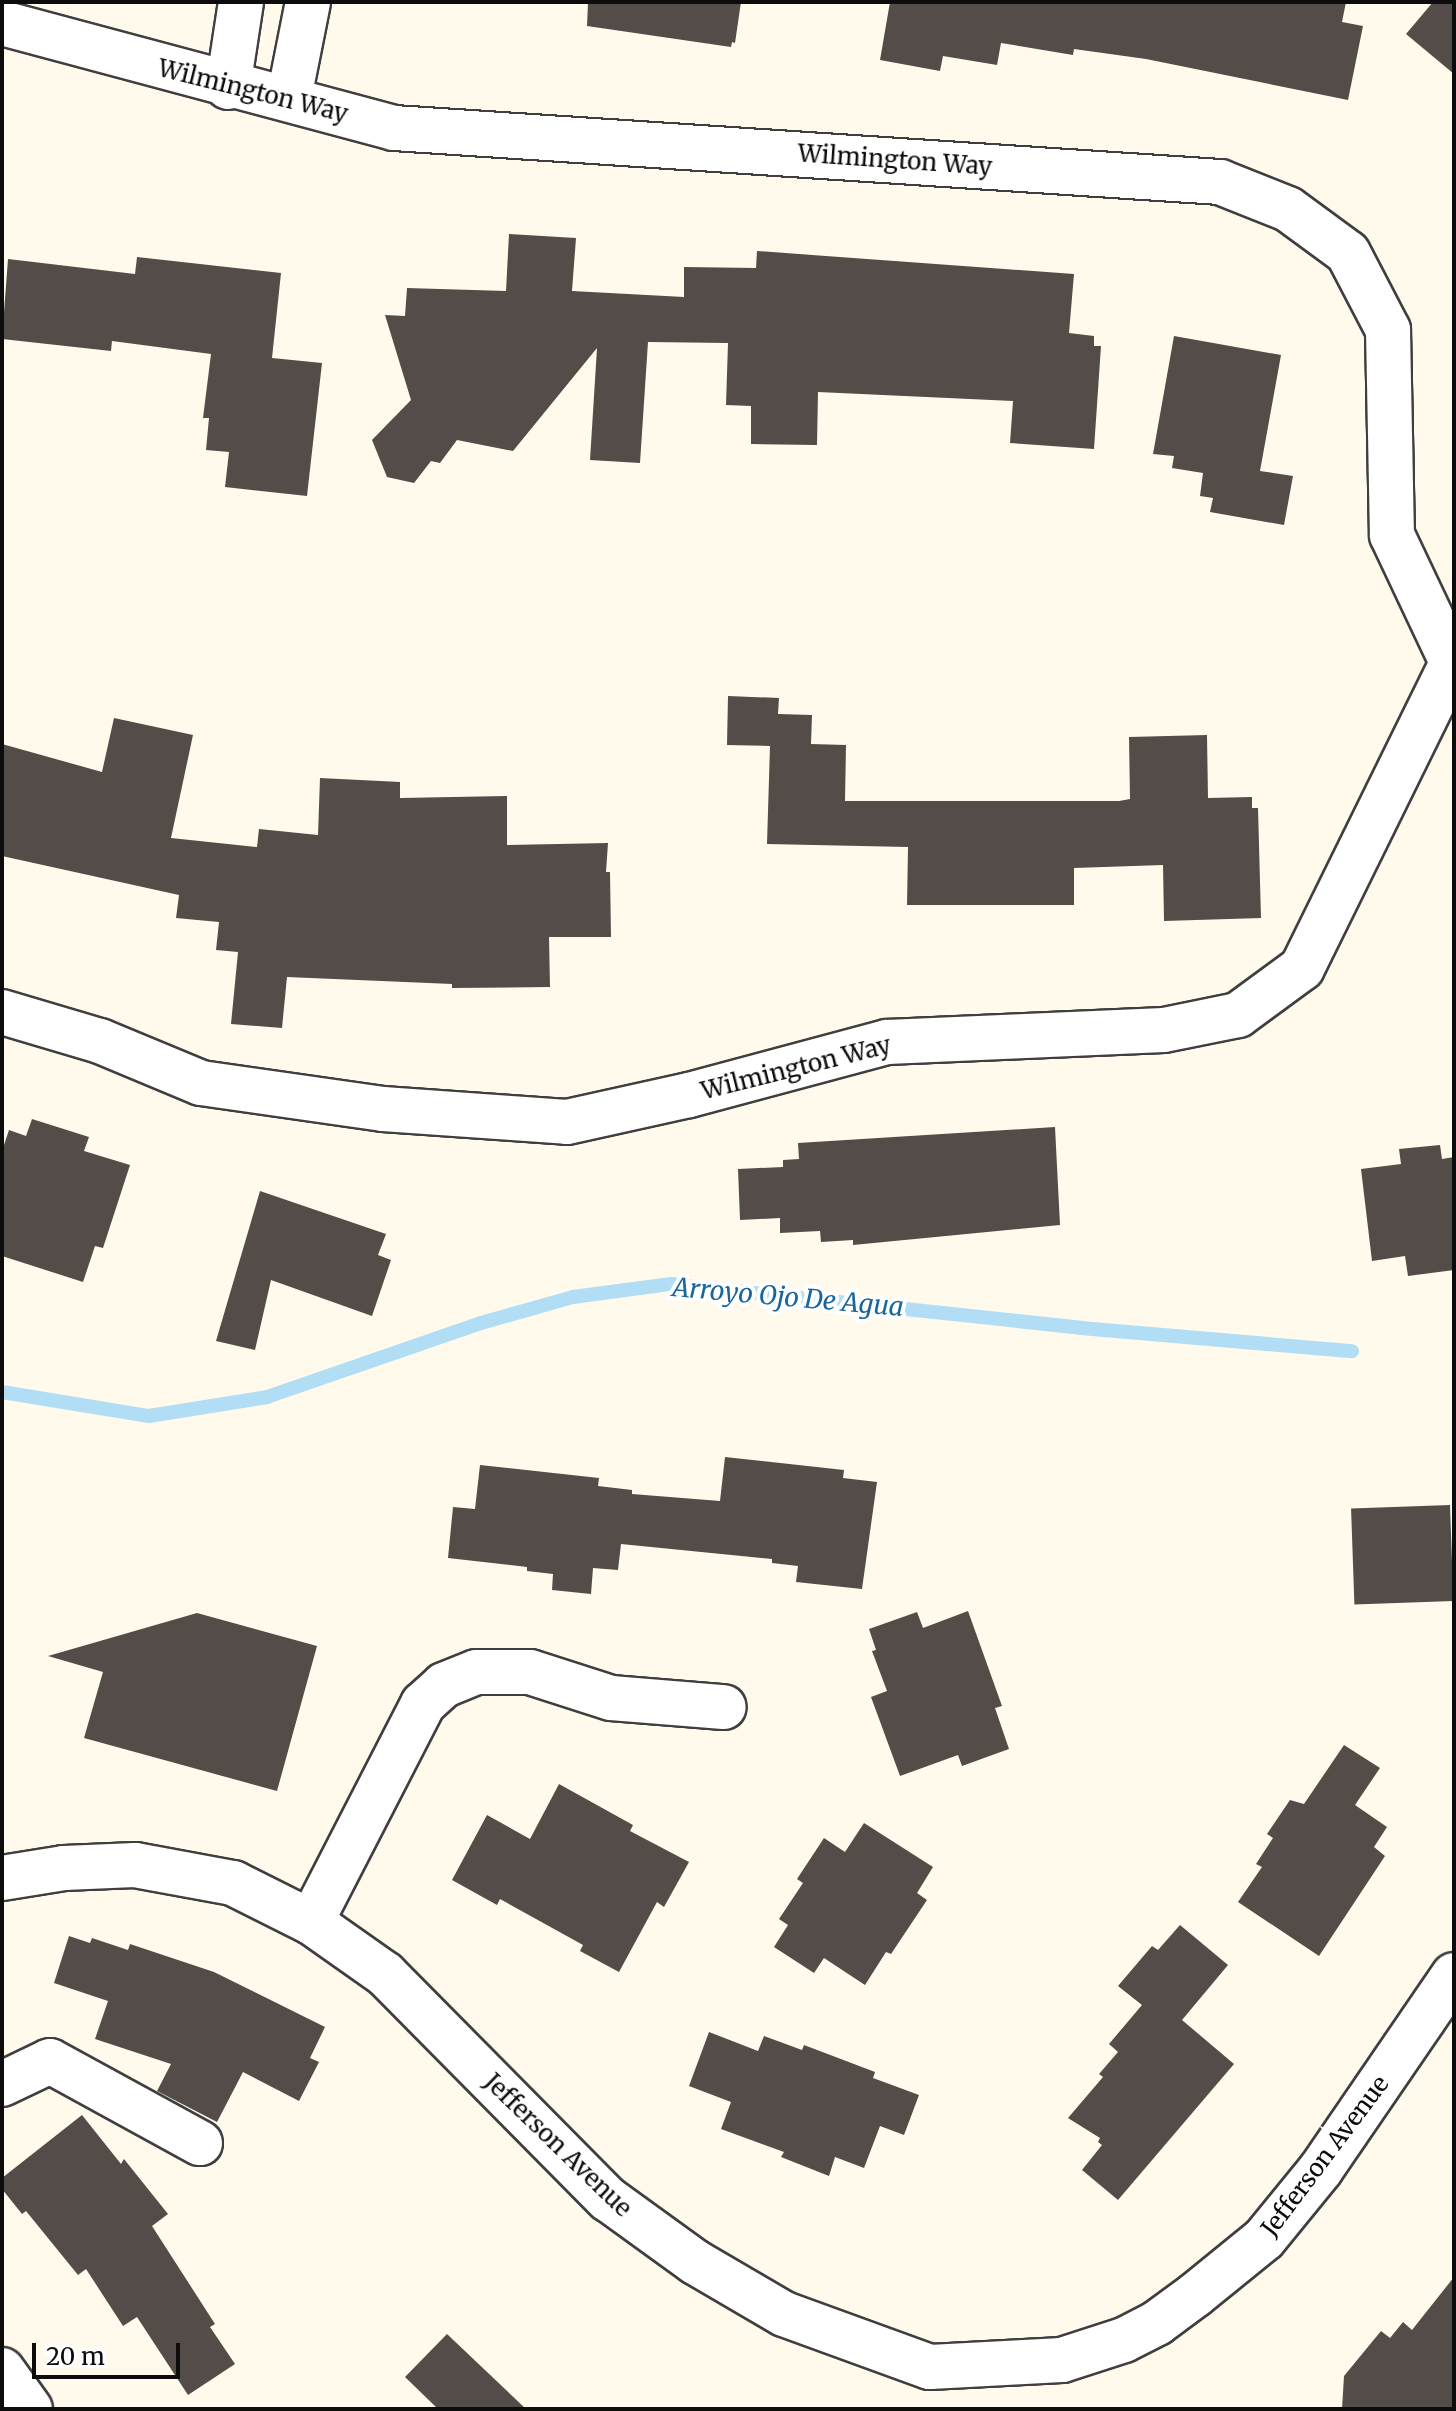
<!DOCTYPE html>
<html>
<head>
<meta charset="utf-8">
<style>
	body { margin:0 }
	#map { position:relative; width:1456px; height:2411px; overflow:hidden; background:#fffaeb; font-family:Merriweather,serif }
	div>[style] { position:absolute }
	[style*='--x'] { left:calc(var(--x)*1px); top:calc(var(--y)*1px); width:calc(var(--w)*1px); rotate:calc(var(--a)*1deg) }
	.stream>* { height:14px; margin:-7px; padding:0 7px; transform-origin:7px; border-radius:7px; background:#b1def5 }
	.building>* { inset:0; background:#544c48; transform-origin:0 0 }
	.roads { filter:drop-shadow(2px 0 #3f3f3f) drop-shadow(-2px 0 #3f3f3f) drop-shadow(0 2px #3f3f3f) drop-shadow(0 -2px #3f3f3f) }
	.minor>* { height:44px; margin:-22px; padding:0 22px; transform-origin:22px; border-radius:22px; background:#fff }
	span { translate:-50% -50%; white-space:nowrap; text-align:center; line-height:1.15; -webkit-text-stroke:8px #fff; paint-order:stroke }
	.street-label { font-size:24px; color:#0c0c0c }
	.water-label { font-size:26px; color:#18669b; font-style:italic }
	.frame { position:absolute; inset:0; border:4px solid #0c0c0c; pointer-events:none }
	.scale { position:absolute; left:32px; top:2343px; width:148px; height:36px; box-sizing:border-box; border:4px solid #0c0c0c; border-top:0; padding-left:10px; font-size:24px; line-height:28px; white-space:nowrap; color:#0c0c0c; -webkit-text-stroke:6px #fff; paint-order:stroke }
</style>
</head>
<body>
<div id="map">
	<div class="stream">
		<div style="--x:2;--y:1392;--w:149;--a:9.3"></div>
		<div style="--x:149;--y:1416;--w:120;--a:-9.1"></div>
		<div style="--x:267;--y:1397;--w:226;--a:-19.1"></div>
		<div style="--x:481;--y:1323;--w:96;--a:-15.8"></div>
		<div style="--x:573;--y:1297;--w:99;--a:-7.6"></div>
		<div style="--x:671;--y:1284;--w:412;--a:6.1"></div>
		<div style="--x:1081;--y:1328;--w:272;--a:4.9"></div>
	</div>
	<div class="building">
		<div style="clip-path:polygon(588px 2px,741px 2px,735px 43px,732px 42px,731px 47px,587px 26px)"></div>
		<div style="clip-path:polygon(890px 2px,1346px 2px,1342px 22px,1363px 26px,1348px 100px,1146px 59px,1074px 49px,1073px 55px,1001px 43px,997px 65px,943px 56px,940px 71px,880px 60px)"></div>
		<div style="clip-path:polygon(1433px 2px,1454px 2px,1454px 74px,1406px 34px)"></div>
		<div style="clip-path:polygon(509px 234px,576px 238px,572px 291px,684px 297px,684px 267px,756px 268px,757px 251px,1074px 274px,1069px 333px,1094px 336px,1094px 346px,1101px 346px,1094px 449px,1010px 443px,1013px 401px,818px 392px,817px 445px,751px 444px,751px 406px,726px 405px,728px 343px,648px 342px,640px 463px,590px 460px,597px 348px,513px 451px,457px 440px,440px 463px,431px 461px,414px 483px,387px 477px,372px 440px,411px 400px,385px 315px,405px 316px,407px 288px,506px 291px)"></div>
		<div style="clip-path:polygon(137px 257px,281px 273px,272px 358px,322px 363px,307px 496px,225px 487px,229px 452px,206px 450px,209px 418px,203px 418px,211px 354px,112px 341px,111px 351px,2px 339px,8px 259px,135px 274px)"></div>
		<div style="clip-path:polygon(1174px 336px,1281px 355px,1260px 471px,1293px 476px,1284px 525px,1210px 512px,1213px 498px,1200px 496px,1203px 473px,1172px 468px,1174px 456px,1153px 454px)"></div>
		<div style="clip-path:polygon(728px 696px,779px 698px,778px 714px,812px 715px,811px 744px,846px 745px,845px 801px,1119px 801px,1130px 799px,1129px 737px,1207px 735px,1208px 798px,1252px 797px,1252px 808px,1258px 808px,1261px 918px,1164px 921px,1163px 865px,1074px 868px,1074px 905px,907px 905px,908px 847px,767px 844px,770px 746px,727px 745px)"></div>
		<div style="clip-path:polygon(114px 718px,193px 735px,171px 838px,257px 847px,259px 829px,318px 835px,320px 778px,400px 782px,400px 798px,507px 796px,507px 845px,608px 843px,606px 872px,610px 872px,611px 937px,549px 937px,550px 987px,452px 988px,452px 984px,287px 977px,282px 1028px,231px 1024px,238px 952px,216px 950px,219px 922px,176px 918px,179px 895px,2px 856px,2px 744px,102px 772px)"></div>
		<div style="clip-path:polygon(32px 1119px,89px 1137px,84px 1151px,130px 1165px,103px 1248px,95px 1246px,83px 1282px,2px 1256px,2px 1151px,9px 1130px,26px 1136px)"></div>
		<div style="clip-path:polygon(1055px 1127px,1060px 1225px,853px 1245px,853px 1240px,821px 1242px,820px 1231px,780px 1233px,780px 1218px,740px 1220px,738px 1169px,783px 1167px,783px 1160px,799px 1159px,798px 1143px)"></div>
		<div style="clip-path:polygon(1440px 1145px,1442px 1159px,1454px 1157px,1454px 1270px,1408px 1276px,1405px 1256px,1372px 1261px,1361px 1169px,1401px 1164px,1399px 1149px)"></div>
		<div style="clip-path:polygon(260px 1191px,386px 1234px,378px 1255px,391px 1260px,372px 1316px,271px 1280px,255px 1350px,216px 1341px)"></div>
		<div style="clip-path:polygon(725px 1457px,844px 1470px,843px 1478px,877px 1482px,862px 1589px,796px 1582px,798px 1566px,772px 1563px,772px 1559px,621px 1544px,618px 1570px,593px 1568px,591px 1594px,552px 1590px,553px 1574px,527px 1571px,527px 1567px,448px 1558px,453px 1507px,475px 1509px,480px 1465px,599px 1478px,598px 1486px,632px 1490px,632px 1494px,720px 1501px)"></div>
		<div style="left:1450px;top:1505px;width:96px;height:99px;rotate:88deg"></div>
		<div style="clip-path:polygon(968px 1611px,1002px 1706px,995px 1708px,1009px 1749px,962px 1766px,958px 1755px,900px 1776px,871px 1697px,887px 1691px,872px 1651px,876px 1650px,869px 1629px,917px 1612px,923px 1628px)"></div>
		<div style="clip-path:polygon(197px 1613px,317px 1646px,277px 1791px,84px 1738px,103px 1672px,48px 1656px)"></div>
		<div style="clip-path:polygon(1344px 1745px,1380px 1768px,1355px 1805px,1387px 1827px,1374px 1847px,1385px 1856px,1319px 1956px,1238px 1902px,1262px 1867px,1256px 1864px,1273px 1838px,1267px 1834px,1290px 1800px,1304px 1804px)"></div>
		<div style="clip-path:polygon(559px 1784px,633px 1825px,630px 1831px,689px 1862px,664px 1907px,657px 1902px,619px 1972px,580px 1951px,583px 1945px,500px 1899px,497px 1905px,452px 1880px,487px 1815px,530px 1839px)"></div>
		<div style="clip-path:polygon(864px 1823px,933px 1867px,917px 1893px,927px 1900px,891px 1954px,886px 1952px,865px 1985px,824px 1958px,814px 1973px,774px 1947px,788px 1925px,779px 1919px,803px 1883px,797px 1879px,824px 1838px,845px 1852px)"></div>
		<div style="clip-path:polygon(1180px 1925px,1228px 1965px,1182px 2020px,1234px 2064px,1118px 2200px,1082px 2170px,1102px 2145px,1098px 2142px,1100px 2138px,1068px 2118px,1103px 2077px,1099px 2074px,1118px 2052px,1109px 2044px,1142px 2005px,1118px 1986px,1152px 1946px,1158px 1950px)"></div>
		<div style="clip-path:polygon(69px 1936px,90px 1943px,92px 1938px,128px 1950px,130px 1944px,214px 1972px,325px 2027px,310px 2058px,319px 2062px,299px 2101px,243px 2072px,217px 2122px,157px 2091px,171px 2064px,95px 2039px,108px 2001px,54px 1983px)"></div>
		<div style="clip-path:polygon(709px 2032px,758px 2051px,764px 2036px,802px 2050px,804px 2045px,875px 2072px,873px 2078px,919px 2095px,904px 2135px,880px 2126px,864px 2168px,835px 2157px,829px 2176px,781px 2157px,784px 2152px,721px 2129px,731px 2102px,689px 2086px)"></div>
		<div style="clip-path:polygon(82px 2115px,121px 2164px,124px 2159px,168px 2214px,152px 2226px,215px 2324px,210px 2327px,235px 2364px,188px 2395px,137px 2317px,123px 2326px,86px 2269px,78px 2275px,26px 2211px,22px 2214px,2px 2189px,2px 2178px)"></div>
		<div style="clip-path:polygon(1454px 2277px,1454px 2409px,1342px 2409px,1344px 2376px,1381px 2331px,1390px 2338px,1403px 2322px,1412px 2330px)"></div>
		<div style="clip-path:polygon(447px 2334px,526px 2409px,438px 2409px,405px 2377px)"></div>
	</div>
	<div class="roads">
		<div class="minor">
			<div style="--x:2;--y:23;--w:406;--a:15"></div>
			<div style="--x:394;--y:128;--w:828;--a:3.74"></div>
			<div style="--x:1220;--y:182;--w:73;--a:21.7"></div>
			<div style="--x:1288;--y:209;--w:74;--a:36.3"></div>
			<div style="--x:1348;--y:253;--w:87;--a:62.5"></div>
			<div style="--x:1388;--y:330;--w:205;--a:88.9"></div>
			<div style="--x:1392;--y:535;--w:145;--a:64.7"></div>
			<div style="--x:228;--y:87;--w:86;--a:-81.3"></div>
			<div style="--x:289;--y:98;--w:98;--a:-78.8"></div>
			<div style="--x:2;--y:1012;--w:102;--a:16.5"></div>
			<div style="--x:100;--y:1041;--w:109;--a:22.6"></div>
			<div style="--x:201;--y:1083;--w:184;--a:8.1"></div>
			<div style="--x:383;--y:1109;--w:184;--a:4"></div>
			<div style="--x:567;--y:1122;--w:125;--a:-12.5"></div>
			<div style="--x:689;--y:1095;--w:205;--a:-15"></div>
			<div style="--x:887;--y:1042;--w:277;--a:-2.5"></div>
			<div style="--x:1164;--y:1030;--w:76;--a:-11.5"></div>
			<div style="--x:1238;--y:1015;--w:79;--a:-36.3"></div>
			<div style="--x:1302;--y:968;--w:338;--a:-63.8"></div>
			<div style="--x:2;--y:1878;--w:63;--a:-9.2"></div>
			<div style="--x:64;--y:1868;--w:71;--a:-2.4"></div>
			<div style="--x:135;--y:1865;--w:100;--a:10.4"></div>
			<div style="--x:233;--y:1883;--w:87;--a:26.6"></div>
			<div style="--x:311;--y:1922;--w:90;--a:35.1"></div>
			<div style="--x:385;--y:1974;--w:317;--a:45.3"></div>
			<div style="--x:608;--y:2199;--w:107;--a:35.9"></div>
			<div style="--x:695;--y:2262;--w:103;--a:30.3"></div>
			<div style="--x:784;--y:2314;--w:155;--a:20"></div>
			<div style="--x:930;--y:2367;--w:132;--a:-3"></div>
			<div style="--x:1062;--y:2360;--w:65;--a:-17.9"></div>
			<div style="--x:1124;--y:2340;--w:37;--a:-27"></div>
			<div style="--x:1157;--y:2323;--w:47;--a:-36.4"></div>
			<div style="--x:1195;--y:2295;--w:89;--a:-39.1"></div>
			<div style="--x:1264;--y:2239;--w:90;--a:-50.8"></div>
			<div style="--x:1321;--y:2169;--w:235;--a:-55.6"></div>
			<div style="--x:311;--y:1922;--w:245;--a:-62.8"></div>
			<div style="--x:423;--y:1704;--w:28;--a:-42"></div>
			<div style="--x:444;--y:1685;--w:35;--a:-22"></div>
			<div style="--x:476;--y:1672;--w:54;--a:0"></div>
			<div style="--x:530;--y:1672;--w:85;--a:17.8"></div>
			<div style="--x:611;--y:1698;--w:113;--a:4.6"></div>
			<div style="--x:2;--y:2084;--w:53;--a:-25.6"></div>
			<div style="--x:50;--y:2061;--w:171;--a:28.7"></div>
			<div style="--x:2;--y:2370;--w:48;--a:54.3"></div>
		</div>
	</div>
	<div class="street-label">
		<span style="left:253px;top:91px;rotate:14deg">Wilmington Way</span>
		<span style="left:895px;top:160px;rotate:4deg">Wilmington Way</span>
		<span style="left:796px;top:1068px;rotate:-14deg">Wilmington Way</span>
		<span style="left:558px;top:2145px;rotate:44deg">Jefferson Avenue</span>
		<span style="left:1325px;top:2156px;rotate:-53deg">Jefferson Avenue</span>
	</div>
	<div class="water-label">
		<span style="left:788px;top:1297px;rotate:5deg">Arroyo Ojo De Agua</span>
	</div>
	<div class="frame"></div>
	<div class="scale">20 m</div>
</div>
</body>
</html>
